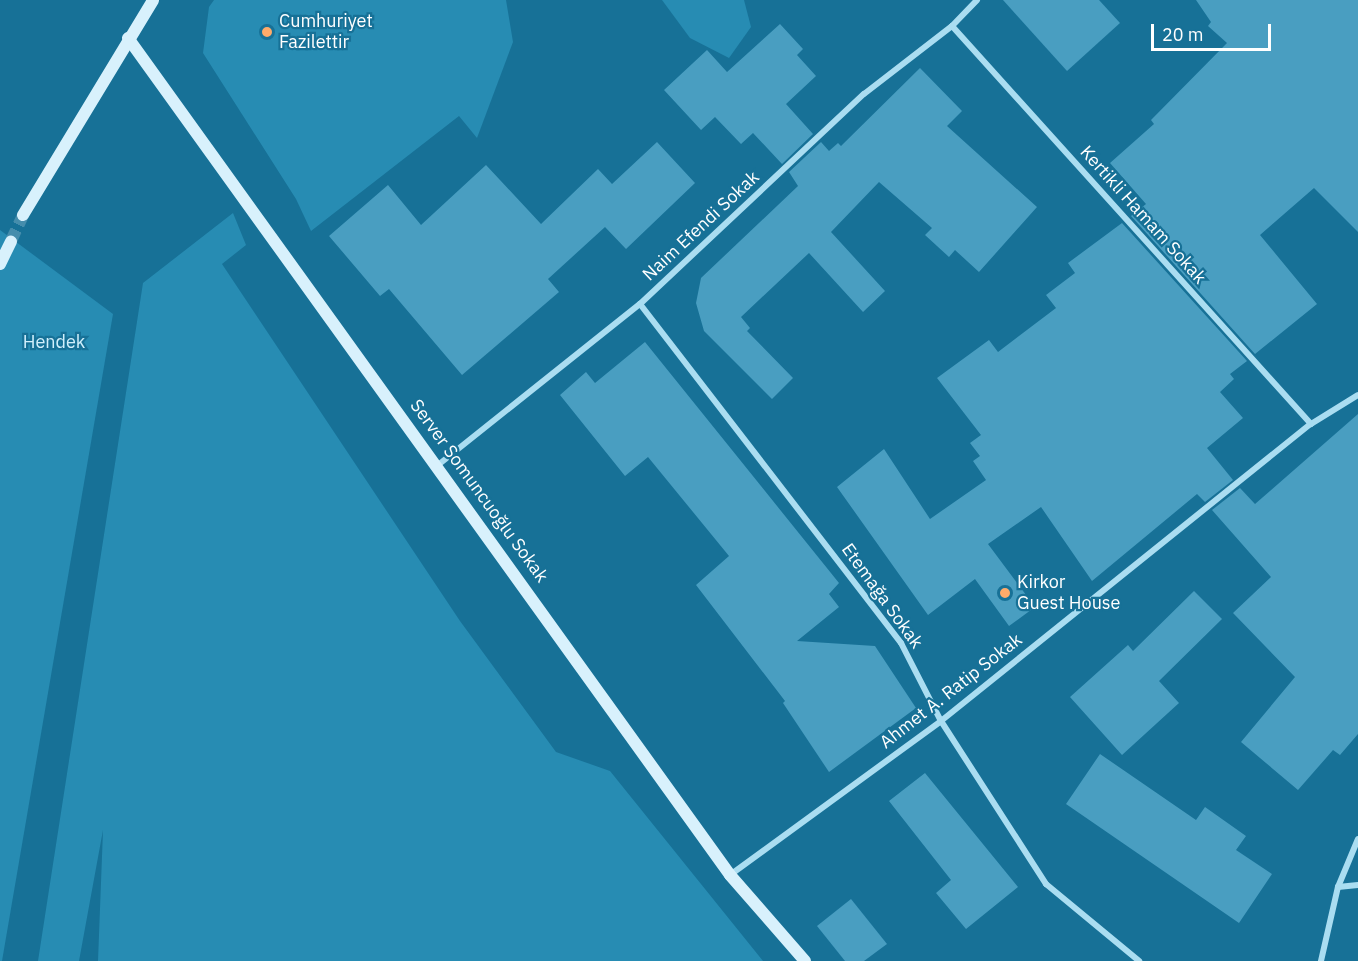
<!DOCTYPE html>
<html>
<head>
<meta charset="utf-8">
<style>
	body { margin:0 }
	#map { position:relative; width:1358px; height:961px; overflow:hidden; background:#177197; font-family:"IBM Plex Sans",sans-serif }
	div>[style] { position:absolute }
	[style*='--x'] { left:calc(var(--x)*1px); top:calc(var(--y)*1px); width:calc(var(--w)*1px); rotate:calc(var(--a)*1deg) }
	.green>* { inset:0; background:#278cb3 }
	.building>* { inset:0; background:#499ec1 }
	.secondary-tunnel>* { height:12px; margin-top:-6px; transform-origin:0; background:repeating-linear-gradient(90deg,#458dac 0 12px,transparent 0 18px) }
	.street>* { height:6px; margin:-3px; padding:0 3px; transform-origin:3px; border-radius:3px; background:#aaddf1 }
	.secondary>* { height:12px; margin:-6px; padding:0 6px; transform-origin:6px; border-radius:6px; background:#d8f1fc }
	.dots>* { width:16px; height:16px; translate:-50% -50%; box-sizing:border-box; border:3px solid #177197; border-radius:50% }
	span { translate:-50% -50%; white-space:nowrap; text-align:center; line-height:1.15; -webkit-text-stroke:4.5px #177197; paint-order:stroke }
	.poi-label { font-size:18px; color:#fff }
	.left { translate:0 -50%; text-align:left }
	.street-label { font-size:18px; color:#fff }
	.park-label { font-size:18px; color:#d1f0fc }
	.scale { position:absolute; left:1151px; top:24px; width:120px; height:27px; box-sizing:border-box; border:3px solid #fff; border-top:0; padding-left:8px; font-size:18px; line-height:21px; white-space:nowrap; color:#fff; -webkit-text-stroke:4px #177197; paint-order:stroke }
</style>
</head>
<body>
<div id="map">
	<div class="green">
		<div style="clip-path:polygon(214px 0,506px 0,513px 42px,477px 138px,459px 116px,311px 231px,296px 199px,203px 53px,209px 7px)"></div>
		<div style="clip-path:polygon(662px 0,744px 0,751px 27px,729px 58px,690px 38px)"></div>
		<div style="clip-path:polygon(233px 213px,246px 245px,222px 264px,460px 621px,556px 752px,610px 771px,763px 961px,98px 961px,103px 830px,79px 961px,38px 961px,143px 283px)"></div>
		<div style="clip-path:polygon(0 230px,113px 314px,2px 961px,0 961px)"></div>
	</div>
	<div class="building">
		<div style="clip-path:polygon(1003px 0,1099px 0,1120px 23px,1067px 71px)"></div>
		<div style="clip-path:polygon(1196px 0,1358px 0,1358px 232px,1314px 188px,1260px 235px,1317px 304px,1255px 354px,1131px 216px,1146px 204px,1110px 163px,1154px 124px,1151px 120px,1227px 43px,1208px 26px,1211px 22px)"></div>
		<div style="clip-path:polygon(780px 24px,803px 49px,797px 55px,816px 76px,786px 104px,813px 134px,782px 164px,753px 133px,741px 144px,715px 117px,701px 130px,664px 90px,707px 50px,727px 72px)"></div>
		<div style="clip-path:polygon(920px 68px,962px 111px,947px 126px,1037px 207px,979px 272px,955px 250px,949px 257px,925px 235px,932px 228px,879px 182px,831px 232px,885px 291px,863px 312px,809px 253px,741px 317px,750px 328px,747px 331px,793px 378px,772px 399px,704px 331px,696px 303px,701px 278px,798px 186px,789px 172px,821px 142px,829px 151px,838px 143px,841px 146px)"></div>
		<div style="clip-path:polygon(657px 142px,695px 183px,626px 249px,605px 227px,548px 279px,559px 292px,462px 375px,389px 289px,380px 296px,329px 236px,388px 185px,421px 225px,486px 165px,541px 224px,598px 169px,612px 184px)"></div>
		<div style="clip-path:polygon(1122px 223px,1247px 361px,1230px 374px,1234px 379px,1220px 392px,1243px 418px,1207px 448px,1233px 480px,1205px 502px,1197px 494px,1092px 581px,1041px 507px,988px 544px,1035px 607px,1009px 626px,975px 579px,928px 615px,837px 487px,884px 449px,930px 519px,986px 480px,973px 461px,980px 456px,970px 443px,981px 435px,937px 378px,989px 340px,998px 352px,1056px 308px,1046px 295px,1075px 273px,1068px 263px)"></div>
		<div style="clip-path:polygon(645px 342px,839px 583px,829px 594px,839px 607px,797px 641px,875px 646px,916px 708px,829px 772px,783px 703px,785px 701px,696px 585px,729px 556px,648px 457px,625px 476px,560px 395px,586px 372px,595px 383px)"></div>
		<div style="clip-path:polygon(1358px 414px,1358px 734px,1340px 755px,1333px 750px,1298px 790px,1241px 742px,1295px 677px,1233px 613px,1271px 577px,1212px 510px,1240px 488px,1255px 504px)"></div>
		<div style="clip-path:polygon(1194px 591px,1222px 619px,1159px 681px,1179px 703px,1122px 755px,1070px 697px,1128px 645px,1133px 651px)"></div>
		<div style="clip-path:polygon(1100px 754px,1196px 820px,1205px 807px,1246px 836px,1236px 850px,1272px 874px,1239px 923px,1066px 804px)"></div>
		<div style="clip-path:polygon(925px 773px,1018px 887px,966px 929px,936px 893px,951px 880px,889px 801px)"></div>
		<div style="clip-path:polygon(851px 899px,887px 944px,864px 961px,845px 961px,817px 926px)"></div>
	</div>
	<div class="secondary-tunnel">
		<div style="--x:11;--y:241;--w:29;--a:-65"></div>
	</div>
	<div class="street">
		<div style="--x:952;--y:26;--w:536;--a:47.95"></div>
		<div style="--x:640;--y:304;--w:428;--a:52.4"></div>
		<div style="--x:901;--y:643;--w:88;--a:62.9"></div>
		<div style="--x:941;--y:721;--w:194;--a:57.2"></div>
		<div style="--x:1046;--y:884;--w:121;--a:39.6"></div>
		<div style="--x:438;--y:465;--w:258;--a:-38.6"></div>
		<div style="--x:640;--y:304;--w:307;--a:-43.2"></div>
		<div style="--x:864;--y:94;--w:111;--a:-37.7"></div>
		<div style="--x:952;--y:26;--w:36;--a:-46"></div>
		<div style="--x:730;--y:875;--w:261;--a:-36.1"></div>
		<div style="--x:941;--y:721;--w:474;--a:-38.8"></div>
		<div style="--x:1311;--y:424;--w:55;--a:-31.7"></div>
		<div style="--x:1338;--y:887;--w:20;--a:-6"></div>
		<div style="--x:1321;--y:961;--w:76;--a:-77.1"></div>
		<div style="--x:1338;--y:887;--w:52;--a:-67.4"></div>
	</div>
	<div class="secondary">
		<div style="--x:128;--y:38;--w:1031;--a:54.27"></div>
		<div style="--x:730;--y:875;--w:114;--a:48.9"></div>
		<div style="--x:23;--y:215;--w:251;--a:-58.8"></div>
		<div style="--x:0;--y:264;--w:25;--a:-64"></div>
	</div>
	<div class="dots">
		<div style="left:267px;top:32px;background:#ffab6a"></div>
		<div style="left:1005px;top:593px;background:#ffab6a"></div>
	</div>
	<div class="poi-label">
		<span class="left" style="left:279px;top:32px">Cumhuriyet<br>Fazilettir</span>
		<span class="left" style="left:1017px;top:593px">Kirkor<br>Guest House</span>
	</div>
	<div class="street-label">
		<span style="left:1143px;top:215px;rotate:48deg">Kertikli Hamam Sokak</span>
		<span style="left:701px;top:226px;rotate:-43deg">Naim Efendi Sokak</span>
		<span style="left:479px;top:491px;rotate:54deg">Server Somuncuoğlu Sokak</span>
		<span style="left:882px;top:596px;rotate:54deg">Etemağa Sokak</span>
		<span style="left:951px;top:691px;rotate:-38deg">Ahmet A. Ratip Sokak</span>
	</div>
	<div class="park-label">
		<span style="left:54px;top:342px">Hendek</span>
	</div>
	<div class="scale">20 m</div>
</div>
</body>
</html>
